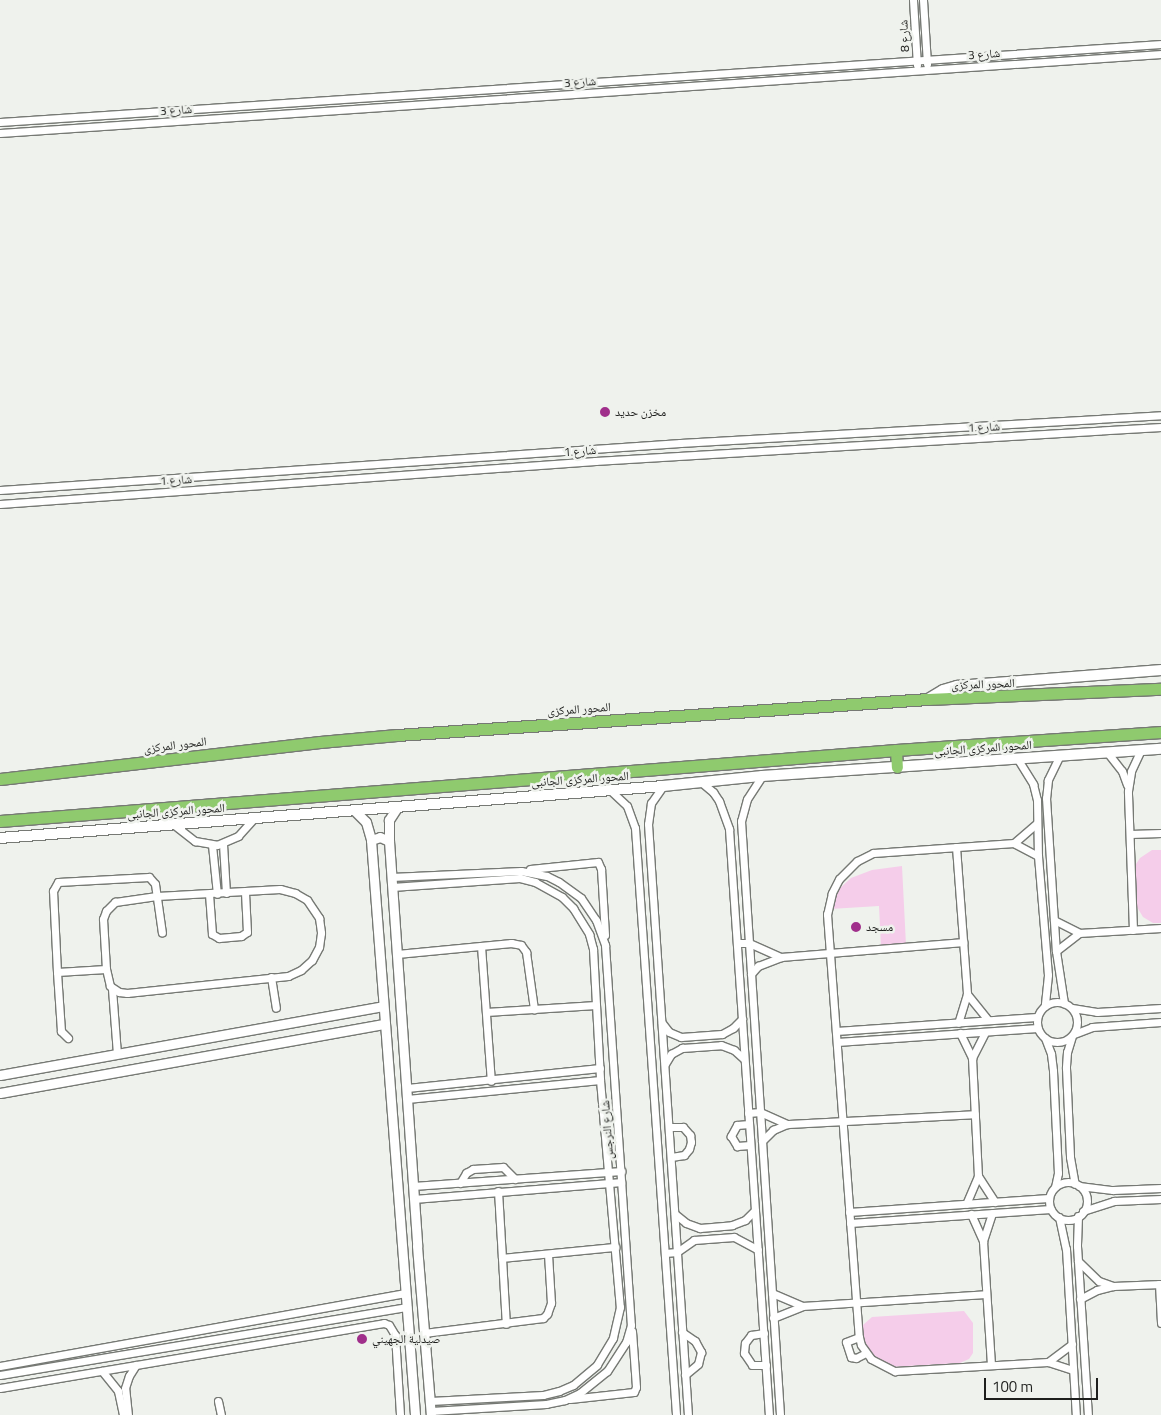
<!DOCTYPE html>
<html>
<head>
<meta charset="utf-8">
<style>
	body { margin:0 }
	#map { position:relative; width:1161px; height:1415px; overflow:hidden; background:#eff2ed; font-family:"Titillium Web","Noto Naskh Arabic",sans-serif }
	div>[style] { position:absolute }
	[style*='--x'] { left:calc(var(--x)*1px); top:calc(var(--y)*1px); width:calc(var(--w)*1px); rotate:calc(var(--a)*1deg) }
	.green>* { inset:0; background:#f5cdea }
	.roads { filter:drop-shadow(1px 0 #767974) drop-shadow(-1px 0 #767974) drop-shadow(0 1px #767974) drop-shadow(0 -1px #767974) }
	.minor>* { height:7px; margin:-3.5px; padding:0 3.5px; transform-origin:3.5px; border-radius:3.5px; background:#fff }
	.minor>.ring { margin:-3.5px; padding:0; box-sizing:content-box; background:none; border:7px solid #fff; border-radius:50% }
	.tertiary>* { height:9px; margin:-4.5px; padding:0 4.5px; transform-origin:4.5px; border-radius:4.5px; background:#fff }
	.secondary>* { height:10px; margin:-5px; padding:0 5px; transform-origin:5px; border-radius:5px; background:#fff }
	.trunk>* { height:11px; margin:-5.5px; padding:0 5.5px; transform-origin:5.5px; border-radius:5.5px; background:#8fca6e }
	.dots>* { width:14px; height:14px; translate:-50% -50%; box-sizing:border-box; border:2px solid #eff2ed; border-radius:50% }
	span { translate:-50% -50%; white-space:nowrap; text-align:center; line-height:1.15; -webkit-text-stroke:5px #eff2ed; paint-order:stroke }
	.street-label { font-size:12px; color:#1e1f1d }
	.poi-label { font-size:12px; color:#1e1f1d }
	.left { translate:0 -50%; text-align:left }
	.scale { position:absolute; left:984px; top:1378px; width:114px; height:22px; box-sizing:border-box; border:2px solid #1e1f1d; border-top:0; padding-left:6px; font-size:15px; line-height:18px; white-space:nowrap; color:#1e1f1d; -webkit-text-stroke:4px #eff2ed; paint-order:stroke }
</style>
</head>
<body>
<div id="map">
	<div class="green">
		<div style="clip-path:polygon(1152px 850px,1161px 850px,1161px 923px,1153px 923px,1143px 917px,1137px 907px,1134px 867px,1140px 858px)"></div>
		<div style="clip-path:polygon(902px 866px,906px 945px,881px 947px,879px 906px,830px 909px,838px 890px,851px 878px,872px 870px)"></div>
		<div style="clip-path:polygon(964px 1311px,973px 1323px,973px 1353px,969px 1359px,960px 1363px,890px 1367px,881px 1364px,870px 1353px,861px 1334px,863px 1325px,872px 1317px)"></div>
	</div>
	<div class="roads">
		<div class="minor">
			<div style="--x:913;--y:0;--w:65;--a:86.5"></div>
			<div style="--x:923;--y:0;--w:64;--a:86.4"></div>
			<div style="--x:0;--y:122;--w:1164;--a:-3.84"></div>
			<div style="--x:0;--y:133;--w:1164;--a:-3.89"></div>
			<div style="--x:0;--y:490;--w:682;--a:-3.95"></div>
			<div style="--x:680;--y:443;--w:482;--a:-3.3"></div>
			<div style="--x:0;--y:504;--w:597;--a:-4.13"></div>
			<div style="--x:595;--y:461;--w:567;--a:-3.44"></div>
			<div style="--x:1107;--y:752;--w:24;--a:52"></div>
			<div style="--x:1122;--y:771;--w:15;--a:70"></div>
			<div style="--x:1060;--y:755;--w:28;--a:116"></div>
			<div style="--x:1048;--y:780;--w:18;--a:96"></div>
			<div style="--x:1046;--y:798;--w:153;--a:86.3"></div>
			<div style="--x:1056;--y:951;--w:53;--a:81.3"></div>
			<div style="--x:1017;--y:758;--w:31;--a:58"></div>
			<div style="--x:1033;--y:784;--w:16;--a:76"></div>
			<div style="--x:1037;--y:800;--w:56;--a:89"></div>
			<div style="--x:1038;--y:856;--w:119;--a:85.2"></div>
			<div style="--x:1048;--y:975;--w:31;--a:96"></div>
			<div style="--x:762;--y:776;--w:27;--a:123"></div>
			<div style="--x:747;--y:799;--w:23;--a:105"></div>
			<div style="--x:741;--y:821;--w:595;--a:86.24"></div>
			<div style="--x:701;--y:782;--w:16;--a:40"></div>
			<div style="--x:713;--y:792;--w:11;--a:56"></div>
			<div style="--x:719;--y:801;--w:30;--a:70"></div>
			<div style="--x:729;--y:829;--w:587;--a:86.1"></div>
			<div style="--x:663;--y:786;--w:21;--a:125"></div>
			<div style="--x:651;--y:803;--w:21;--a:98"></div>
			<div style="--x:648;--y:824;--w:592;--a:86.13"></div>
			<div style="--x:610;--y:790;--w:23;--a:43"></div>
			<div style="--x:627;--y:806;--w:23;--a:70"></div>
			<div style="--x:635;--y:828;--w:588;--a:86"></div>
			<div style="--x:173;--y:824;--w:28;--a:38"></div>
			<div style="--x:195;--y:841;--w:22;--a:10"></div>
			<div style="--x:217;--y:845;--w:23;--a:-23"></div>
			<div style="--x:238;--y:836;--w:24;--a:-48"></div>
			<div style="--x:1130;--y:834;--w:31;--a:-2"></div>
			<div style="--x:1014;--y:843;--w:30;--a:-41"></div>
			<div style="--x:223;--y:844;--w:49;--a:86.5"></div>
			<div style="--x:212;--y:845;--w:49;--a:84.2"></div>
			<div style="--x:956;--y:847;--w:147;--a:85.7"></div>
			<div style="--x:967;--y:994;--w:30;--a:107"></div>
			<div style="--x:1038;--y:856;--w:27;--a:-152"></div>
			<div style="--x:1014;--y:843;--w:141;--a:175.9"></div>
			<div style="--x:873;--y:853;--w:18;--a:153"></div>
			<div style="--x:857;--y:861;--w:25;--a:135"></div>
			<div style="--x:839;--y:879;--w:16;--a:117"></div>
			<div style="--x:832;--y:893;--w:22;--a:103"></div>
			<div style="--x:827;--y:914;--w:424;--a:85.7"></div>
			<div style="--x:859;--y:1337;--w:8;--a:76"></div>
			<div style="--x:861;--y:1345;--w:17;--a:54"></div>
			<div style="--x:871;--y:1359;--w:27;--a:27"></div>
			<div style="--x:895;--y:1371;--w:153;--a:-3.4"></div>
			<div style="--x:1048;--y:1362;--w:26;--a:18"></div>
			<div style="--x:530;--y:869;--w:68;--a:-5.9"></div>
			<div style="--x:598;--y:862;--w:8;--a:67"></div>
			<div style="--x:601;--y:869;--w:66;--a:86.5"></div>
			<div style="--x:391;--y:877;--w:130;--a:-2.6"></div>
			<div style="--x:521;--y:871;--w:26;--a:11"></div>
			<div style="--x:547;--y:876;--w:13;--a:27"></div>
			<div style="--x:559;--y:882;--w:27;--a:36"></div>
			<div style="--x:581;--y:898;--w:27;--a:56"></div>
			<div style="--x:596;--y:920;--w:27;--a:70"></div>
			<div style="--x:605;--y:945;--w:381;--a:86.1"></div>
			<div style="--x:631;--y:1325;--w:18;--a:106"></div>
			<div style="--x:626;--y:1342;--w:35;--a:123"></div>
			<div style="--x:607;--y:1371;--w:35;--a:141"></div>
			<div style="--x:580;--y:1393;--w:17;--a:155"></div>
			<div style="--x:565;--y:1400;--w:19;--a:168"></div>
			<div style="--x:546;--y:1404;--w:115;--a:176.5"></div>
			<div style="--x:392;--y:887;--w:128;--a:-4"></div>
			<div style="--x:520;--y:878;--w:16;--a:15"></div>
			<div style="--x:535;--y:882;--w:31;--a:29"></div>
			<div style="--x:562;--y:897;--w:16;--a:45"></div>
			<div style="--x:573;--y:908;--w:31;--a:58"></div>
			<div style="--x:589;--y:934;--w:16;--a:75"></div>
			<div style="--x:593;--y:949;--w:131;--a:86.9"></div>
			<div style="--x:600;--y:1080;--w:228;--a:85"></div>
			<div style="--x:620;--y:1307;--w:32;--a:103"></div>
			<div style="--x:613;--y:1338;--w:31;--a:121"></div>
			<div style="--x:597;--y:1365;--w:31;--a:140"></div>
			<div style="--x:573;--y:1385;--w:15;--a:157"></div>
			<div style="--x:559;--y:1391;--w:16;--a:166"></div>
			<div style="--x:543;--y:1395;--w:113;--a:177"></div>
			<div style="--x:280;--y:889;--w:16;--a:15"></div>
			<div style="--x:295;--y:893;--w:14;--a:30"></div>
			<div style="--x:307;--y:900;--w:22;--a:56"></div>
			<div style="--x:319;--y:918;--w:15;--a:82"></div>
			<div style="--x:321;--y:933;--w:14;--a:98"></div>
			<div style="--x:319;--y:947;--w:15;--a:118"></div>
			<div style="--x:312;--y:960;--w:15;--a:138"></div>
			<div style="--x:301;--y:970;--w:14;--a:155"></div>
			<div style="--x:288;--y:976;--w:162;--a:174"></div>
			<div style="--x:127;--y:993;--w:8;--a:-173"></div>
			<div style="--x:119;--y:992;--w:11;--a:-146"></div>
			<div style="--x:110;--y:986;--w:17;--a:-103"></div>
			<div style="--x:106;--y:969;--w:50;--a:-93.4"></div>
			<div style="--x:103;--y:919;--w:9;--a:-69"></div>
			<div style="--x:106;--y:911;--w:13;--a:-45"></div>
			<div style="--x:115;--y:902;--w:42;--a:-8.1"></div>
			<div style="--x:157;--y:896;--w:123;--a:-3.3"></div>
			<div style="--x:209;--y:894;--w:40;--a:85.7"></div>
			<div style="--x:212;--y:934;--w:8;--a:30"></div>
			<div style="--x:219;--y:938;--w:22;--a:-5"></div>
			<div style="--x:241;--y:936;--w:7;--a:-34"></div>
			<div style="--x:247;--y:932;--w:40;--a:-92.9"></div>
			<div style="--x:1054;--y:920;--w:28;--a:27"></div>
			<div style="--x:1079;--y:933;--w:82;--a:-3.5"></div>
			<div style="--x:1133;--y:930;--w:139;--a:-92.1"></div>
			<div style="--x:1128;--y:791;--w:20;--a:-81"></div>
			<div style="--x:1131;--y:771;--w:23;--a:-65"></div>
			<div style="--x:737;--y:943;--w:12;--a:0"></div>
			<div style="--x:749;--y:943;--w:35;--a:24"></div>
			<div style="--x:481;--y:946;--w:135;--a:85.8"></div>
			<div style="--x:1056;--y:951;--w:29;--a:-38"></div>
			<div style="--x:397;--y:954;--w:115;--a:-5.5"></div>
			<div style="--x:511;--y:943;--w:10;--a:11"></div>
			<div style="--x:521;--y:945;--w:9;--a:54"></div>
			<div style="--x:526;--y:952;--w:58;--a:82"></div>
			<div style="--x:57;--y:972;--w:49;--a:-3.5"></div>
			<div style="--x:751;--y:974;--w:11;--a:-49"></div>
			<div style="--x:758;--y:966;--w:25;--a:-21"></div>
			<div style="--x:781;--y:957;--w:183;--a:-4.7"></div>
			<div style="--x:271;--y:977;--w:31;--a:81"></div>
			<div style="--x:112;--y:989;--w:65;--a:85.6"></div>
			<div style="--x:967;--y:994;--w:33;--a:51"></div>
			<div class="ring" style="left:1037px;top:1002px;width:33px;height:33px"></div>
			<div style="--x:1072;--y:1008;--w:25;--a:9"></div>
			<div style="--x:1097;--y:1012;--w:64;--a:-3.6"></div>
			<div style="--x:486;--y:1012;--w:110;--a:-3.6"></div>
			<div style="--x:662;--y:1023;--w:11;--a:52"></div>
			<div style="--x:669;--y:1032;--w:13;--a:23"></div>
			<div style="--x:681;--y:1037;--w:41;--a:-4.2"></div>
			<div style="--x:722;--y:1034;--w:13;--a:-29"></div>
			<div style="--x:733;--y:1028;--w:13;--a:-45"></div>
			<div style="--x:836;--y:1031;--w:201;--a:-4"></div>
			<div style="--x:960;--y:1033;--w:28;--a:64"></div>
			<div style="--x:972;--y:1058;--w:118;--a:87.1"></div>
			<div style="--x:978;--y:1176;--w:30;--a:113"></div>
			<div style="--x:1074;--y:1034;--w:19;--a:-21"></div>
			<div style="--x:1092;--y:1027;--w:69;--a:-4.1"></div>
			<div style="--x:1072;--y:1036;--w:17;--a:107"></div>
			<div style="--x:1067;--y:1052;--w:16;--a:94"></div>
			<div style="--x:1066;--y:1068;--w:89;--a:87.4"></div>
			<div style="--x:1070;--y:1157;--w:27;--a:80"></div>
			<div style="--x:68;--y:1038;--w:10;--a:-135"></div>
			<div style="--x:61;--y:1031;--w:59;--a:-93.9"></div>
			<div style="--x:57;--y:972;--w:81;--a:-92.8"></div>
			<div style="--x:53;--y:891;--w:10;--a:-61"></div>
			<div style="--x:58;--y:882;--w:91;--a:-3.1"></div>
			<div style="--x:149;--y:877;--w:9;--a:49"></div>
			<div style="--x:155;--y:884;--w:49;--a:81.9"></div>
			<div style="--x:1045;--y:1038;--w:17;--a:69"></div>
			<div style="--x:1051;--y:1054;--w:17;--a:83"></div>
			<div style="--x:1053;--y:1071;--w:102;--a:87.2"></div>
			<div style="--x:1058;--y:1173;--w:14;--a:102"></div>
			<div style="--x:837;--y:1042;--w:201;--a:-4"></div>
			<div style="--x:972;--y:1058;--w:29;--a:-63"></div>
			<div style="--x:665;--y:1064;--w:12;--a:-59"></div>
			<div style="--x:671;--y:1054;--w:13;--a:-29"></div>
			<div style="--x:682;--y:1048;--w:39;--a:-4"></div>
			<div style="--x:721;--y:1045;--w:14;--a:21"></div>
			<div style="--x:734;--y:1050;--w:13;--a:42"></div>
			<div style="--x:407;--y:1088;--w:194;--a:-5.9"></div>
			<div style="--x:407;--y:1099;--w:194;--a:-5.6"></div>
			<div style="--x:748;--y:1113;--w:12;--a:-5"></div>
			<div style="--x:760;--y:1112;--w:30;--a:24"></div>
			<div style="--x:749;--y:1124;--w:12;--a:175"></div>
			<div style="--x:737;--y:1125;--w:13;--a:119"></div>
			<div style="--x:731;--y:1136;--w:12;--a:59"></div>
			<div style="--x:737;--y:1146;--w:13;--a:-4"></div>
			<div style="--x:669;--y:1127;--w:14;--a:0"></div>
			<div style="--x:683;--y:1127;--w:11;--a:49"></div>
			<div style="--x:690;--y:1135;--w:7;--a:82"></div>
			<div style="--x:691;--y:1142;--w:7;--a:106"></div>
			<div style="--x:689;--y:1149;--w:8;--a:130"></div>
			<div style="--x:684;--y:1155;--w:13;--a:171"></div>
			<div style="--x:762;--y:1141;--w:16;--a:-45"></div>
			<div style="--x:773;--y:1130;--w:15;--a:-23"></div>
			<div style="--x:787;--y:1124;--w:188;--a:-3"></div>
			<div style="--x:978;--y:1176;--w:31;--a:57"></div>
			<div class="ring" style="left:1049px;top:1182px;width:31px;height:31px"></div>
			<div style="--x:460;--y:1183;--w:12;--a:-59"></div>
			<div style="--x:466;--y:1173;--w:8;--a:-30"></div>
			<div style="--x:473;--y:1169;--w:30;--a:-4"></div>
			<div style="--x:503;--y:1167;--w:17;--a:45"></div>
			<div style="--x:413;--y:1186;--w:209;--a:-4.1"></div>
			<div style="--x:1079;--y:1186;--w:34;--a:7"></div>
			<div style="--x:1113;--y:1190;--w:48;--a:-2.4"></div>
			<div style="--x:498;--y:1191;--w:133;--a:86.6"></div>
			<div style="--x:414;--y:1199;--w:208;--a:-4.7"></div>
			<div style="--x:1083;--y:1211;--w:33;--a:-18"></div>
			<div style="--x:1114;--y:1201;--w:47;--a:-2.4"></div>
			<div style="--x:849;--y:1212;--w:200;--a:-4"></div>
			<div style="--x:675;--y:1214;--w:14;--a:39"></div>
			<div style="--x:686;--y:1223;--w:15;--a:20"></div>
			<div style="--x:700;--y:1228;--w:32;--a:-5"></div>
			<div style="--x:732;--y:1225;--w:14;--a:-21"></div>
			<div style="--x:745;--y:1220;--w:14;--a:-45"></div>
			<div style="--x:971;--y:1214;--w:30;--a:66"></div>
			<div style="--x:983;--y:1241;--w:124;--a:86.3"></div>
			<div style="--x:1078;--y:1216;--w:30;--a:92"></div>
			<div style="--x:1077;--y:1246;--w:169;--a:86.3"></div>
			<div style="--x:1059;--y:1217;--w:33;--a:78"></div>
			<div style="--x:1066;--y:1249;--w:166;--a:86.6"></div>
			<div style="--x:850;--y:1223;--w:201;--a:-4"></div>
			<div style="--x:983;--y:1241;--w:29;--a:-72"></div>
			<div style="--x:665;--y:1253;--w:12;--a:-5"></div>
			<div style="--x:677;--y:1252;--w:21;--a:-35"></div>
			<div style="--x:694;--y:1240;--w:40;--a:-4.3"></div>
			<div style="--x:734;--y:1237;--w:27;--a:28"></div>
			<div style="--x:502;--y:1258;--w:114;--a:-5.6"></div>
			<div style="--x:1078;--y:1261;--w:29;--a:44"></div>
			<div style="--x:1099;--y:1281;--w:15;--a:20"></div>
			<div style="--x:1159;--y:1284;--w:39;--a:87"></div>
			<div style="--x:772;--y:1293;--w:33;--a:23"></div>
			<div style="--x:1080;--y:1299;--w:19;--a:-28"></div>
			<div style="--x:1097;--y:1290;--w:16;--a:-14"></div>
			<div style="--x:1113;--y:1286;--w:48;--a:-2.4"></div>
			<div style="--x:773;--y:1318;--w:31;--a:-22"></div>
			<div style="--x:802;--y:1306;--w:184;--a:-3.7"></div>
			<div style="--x:682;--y:1332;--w:16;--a:35"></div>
			<div style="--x:695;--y:1341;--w:13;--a:61"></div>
			<div style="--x:701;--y:1352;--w:12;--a:104"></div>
			<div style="--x:698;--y:1364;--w:17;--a:140"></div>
			<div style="--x:424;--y:1333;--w:120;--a:-7.2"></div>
			<div style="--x:543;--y:1318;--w:6;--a:-45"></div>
			<div style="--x:547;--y:1314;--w:12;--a:-70"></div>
			<div style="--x:551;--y:1303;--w:49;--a:-93.5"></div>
			<div style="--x:764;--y:1333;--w:13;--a:171"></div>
			<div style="--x:751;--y:1335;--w:10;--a:127"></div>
			<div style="--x:745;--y:1343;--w:10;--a:96"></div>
			<div style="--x:744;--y:1353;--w:14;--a:56"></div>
			<div style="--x:752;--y:1365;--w:14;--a:0"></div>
			<div style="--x:859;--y:1337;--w:14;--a:159"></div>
			<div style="--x:846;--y:1342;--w:16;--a:72"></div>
			<div style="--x:851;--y:1357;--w:5;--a:11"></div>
			<div style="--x:856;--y:1358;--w:11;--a:-27"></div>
			<div style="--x:1048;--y:1362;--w:30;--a:-37"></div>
			<div style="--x:0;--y:1366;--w:412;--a:-10.2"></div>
			<div style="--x:102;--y:1371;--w:26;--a:51"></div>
			<div style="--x:118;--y:1391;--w:25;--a:78"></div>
			<div style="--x:0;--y:1375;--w:413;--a:-9.5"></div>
			<div style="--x:0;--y:1388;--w:389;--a:-9.6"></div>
			<div style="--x:384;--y:1323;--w:5;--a:22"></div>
			<div style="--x:389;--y:1325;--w:12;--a:59"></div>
			<div style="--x:395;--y:1335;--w:80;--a:86.4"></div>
			<div style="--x:570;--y:1399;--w:64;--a:-6.2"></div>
			<div style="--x:634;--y:1392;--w:5;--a:-68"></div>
			<div style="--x:636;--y:1387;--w:56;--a:-94.1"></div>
			<div style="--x:218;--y:1401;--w:14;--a:78"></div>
			<div style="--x:128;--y:1415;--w:27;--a:-96"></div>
			<div style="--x:125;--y:1388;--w:13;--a:-72"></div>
			<div style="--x:129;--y:1376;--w:13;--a:-58"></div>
		</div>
		<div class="tertiary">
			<div style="--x:398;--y:806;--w:17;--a:123"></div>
			<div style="--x:389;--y:820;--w:21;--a:90"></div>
			<div style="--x:389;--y:841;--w:406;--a:86"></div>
			<div style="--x:417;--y:1246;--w:170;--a:85.3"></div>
			<div style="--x:353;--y:809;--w:18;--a:45"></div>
			<div style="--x:366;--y:822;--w:19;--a:74"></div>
			<div style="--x:371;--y:840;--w:577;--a:85.62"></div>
			<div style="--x:371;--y:840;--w:9;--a:-18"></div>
			<div style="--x:380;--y:837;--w:10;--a:24"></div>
			<div style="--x:0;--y:1075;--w:389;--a:-10.2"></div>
			<div style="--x:0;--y:1093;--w:391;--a:-10.2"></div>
		</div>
		<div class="secondary">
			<div style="--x:928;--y:699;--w:17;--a:-31"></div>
			<div style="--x:943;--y:690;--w:15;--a:-16"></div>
			<div style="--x:957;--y:686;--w:205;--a:-4.5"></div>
			<div style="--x:0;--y:838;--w:665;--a:-4.48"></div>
			<div style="--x:663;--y:786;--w:100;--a:-5.8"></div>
			<div style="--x:762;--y:776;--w:400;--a:-3.9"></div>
		</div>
		<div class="trunk">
			<div style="--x:896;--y:750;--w:17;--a:87"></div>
			<div style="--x:0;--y:779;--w:322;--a:-6.6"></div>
			<div style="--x:320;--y:742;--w:77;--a:-5.2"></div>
			<div style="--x:397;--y:735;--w:532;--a:-3.88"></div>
			<div style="--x:928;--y:699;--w:233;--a:-2.5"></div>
			<div style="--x:0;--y:821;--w:899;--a:-4.53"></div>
			<div style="--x:896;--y:750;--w:266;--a:-3.9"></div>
		</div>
	</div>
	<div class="dots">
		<div style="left:605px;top:412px;background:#a02f8b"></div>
		<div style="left:856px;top:927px;background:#a02f8b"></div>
		<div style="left:362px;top:1339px;background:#a02f8b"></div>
	</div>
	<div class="street-label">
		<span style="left:904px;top:36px;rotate:-93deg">شارع 8</span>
		<span style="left:984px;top:54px;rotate:-4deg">شارع 3</span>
		<span style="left:580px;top:82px;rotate:-4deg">شارع 3</span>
		<span style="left:176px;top:110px;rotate:-4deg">شارع 3</span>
		<span style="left:984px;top:427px;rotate:-3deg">شارع 1</span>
		<span style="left:580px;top:451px;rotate:-4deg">شارع 1</span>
		<span style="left:176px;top:480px;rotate:-4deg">شارع 1</span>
		<span style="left:983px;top:684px;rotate:-2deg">المحور المركزى</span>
		<span style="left:579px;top:709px;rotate:-4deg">المحور المركزى</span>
		<span style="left:175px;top:745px;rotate:-7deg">المحور المركزى</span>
		<span style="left:983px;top:748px;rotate:-4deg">المحور المركزى الجانبى</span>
		<span style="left:580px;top:779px;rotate:-4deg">المحور المركزى الجانبى</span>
		<span style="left:176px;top:811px;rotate:-4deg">المحور المركزى الجانبى</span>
		<span style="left:607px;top:1130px;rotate:-94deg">شارع النرجس</span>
	</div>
	<div class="poi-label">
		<span class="left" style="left:615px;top:412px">مخزن حديد</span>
		<span class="left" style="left:866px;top:927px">مسجد</span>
		<span class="left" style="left:372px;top:1339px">صيدلية الجهيني</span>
	</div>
	<div class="scale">100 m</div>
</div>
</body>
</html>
